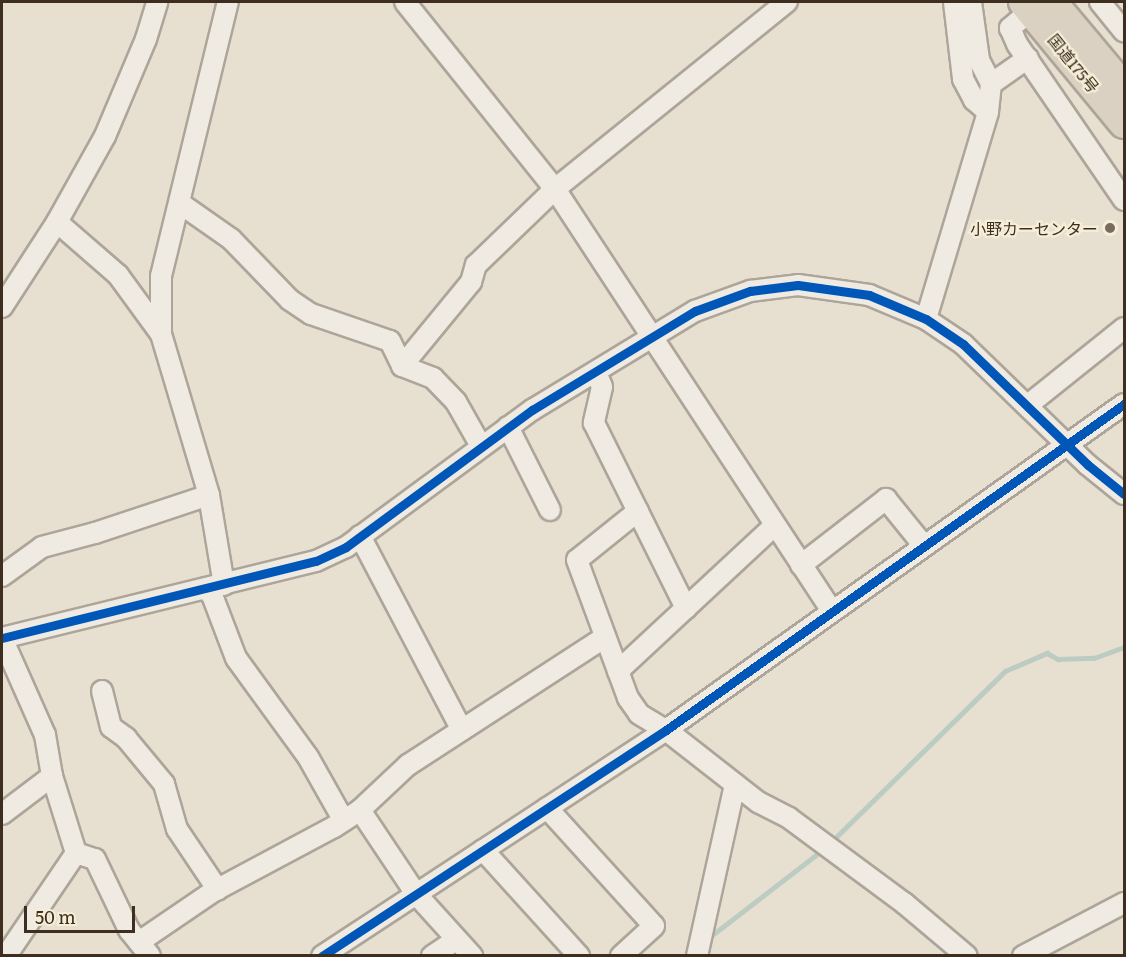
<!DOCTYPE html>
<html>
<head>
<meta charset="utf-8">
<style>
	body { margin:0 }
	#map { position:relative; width:1126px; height:957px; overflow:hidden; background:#e7e0d1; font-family:Literata,"Noto Sans JP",serif }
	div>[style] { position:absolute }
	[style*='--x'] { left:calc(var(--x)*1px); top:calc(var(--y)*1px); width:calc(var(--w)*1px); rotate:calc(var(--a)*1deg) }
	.stream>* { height:4.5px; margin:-2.25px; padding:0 2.25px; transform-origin:2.25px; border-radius:2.25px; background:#bcccc2 }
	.roads { filter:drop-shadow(2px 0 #ada599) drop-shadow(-2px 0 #ada599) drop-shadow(0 2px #ada599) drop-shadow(0 -2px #ada599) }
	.minor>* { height:20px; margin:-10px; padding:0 10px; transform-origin:10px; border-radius:10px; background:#efebe3 }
	.highway>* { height:30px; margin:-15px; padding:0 15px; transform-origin:15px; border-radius:15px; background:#dad1c2 }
	.cycleway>* { height:9px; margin:-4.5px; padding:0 4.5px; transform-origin:4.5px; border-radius:4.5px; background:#0057b8 }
	.dots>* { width:16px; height:16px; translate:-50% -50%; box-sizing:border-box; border:3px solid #f7eed8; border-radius:50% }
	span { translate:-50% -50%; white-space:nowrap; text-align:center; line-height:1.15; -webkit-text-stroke:4.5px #f7eed8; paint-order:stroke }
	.street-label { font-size:16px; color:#3d2e20 }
	.poi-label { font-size:16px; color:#3d2e20 }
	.right { translate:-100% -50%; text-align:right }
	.frame { position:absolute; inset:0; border:3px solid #3d2e20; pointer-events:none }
	.scale { position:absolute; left:24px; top:906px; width:111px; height:27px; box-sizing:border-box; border:3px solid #3d2e20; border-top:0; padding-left:8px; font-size:18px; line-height:21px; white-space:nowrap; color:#3d2e20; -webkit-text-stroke:4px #f7eed8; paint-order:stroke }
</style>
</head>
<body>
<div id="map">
	<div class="stream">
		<div style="--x:830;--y:843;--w:245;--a:-44.5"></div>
		<div style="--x:1005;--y:671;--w:46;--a:-23.2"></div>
		<div style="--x:1047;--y:653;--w:13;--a:29"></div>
		<div style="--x:1058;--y:659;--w:36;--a:-2"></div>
		<div style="--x:1094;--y:658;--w:32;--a:-20"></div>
		<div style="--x:707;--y:939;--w:148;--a:-37.6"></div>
	</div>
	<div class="roads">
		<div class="minor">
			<div style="--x:405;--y:2;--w:240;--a:51.3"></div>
			<div style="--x:555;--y:189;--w:505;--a:56.72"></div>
			<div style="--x:954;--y:2;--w:78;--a:83.3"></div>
			<div style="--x:963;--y:79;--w:24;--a:62"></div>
			<div style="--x:974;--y:100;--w:18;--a:41"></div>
			<div style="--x:971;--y:2;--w:59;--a:82.1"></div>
			<div style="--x:979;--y:60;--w:27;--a:63"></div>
			<div style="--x:1100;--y:2;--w:38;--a:51"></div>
			<div style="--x:1031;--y:10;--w:28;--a:139"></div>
			<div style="--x:1010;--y:28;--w:17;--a:66"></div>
			<div style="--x:1017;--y:44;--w:189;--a:55.6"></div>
			<div style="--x:181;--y:204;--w:61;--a:35"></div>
			<div style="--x:231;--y:239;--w:85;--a:46"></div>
			<div style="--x:290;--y:300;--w:25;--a:34"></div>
			<div style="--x:311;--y:314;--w:83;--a:18.9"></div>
			<div style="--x:390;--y:341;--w:28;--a:64"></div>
			<div style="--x:402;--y:366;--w:33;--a:21"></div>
			<div style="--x:433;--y:378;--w:33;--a:46"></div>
			<div style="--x:456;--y:402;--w:51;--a:60.4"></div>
			<div style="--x:57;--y:222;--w:81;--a:41"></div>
			<div style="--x:118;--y:275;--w:73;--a:53.9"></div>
			<div style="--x:2;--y:307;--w:101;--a:-57.1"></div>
			<div style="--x:57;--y:222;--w:98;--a:-60.8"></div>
			<div style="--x:105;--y:136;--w:105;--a:-67.1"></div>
			<div style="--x:146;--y:39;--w:39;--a:-73"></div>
			<div style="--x:926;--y:319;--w:216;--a:-73.3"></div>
			<div style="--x:988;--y:112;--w:28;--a:-84"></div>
			<div style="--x:991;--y:84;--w:45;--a:-35.1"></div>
			<div style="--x:402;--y:366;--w:109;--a:-50.6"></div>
			<div style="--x:471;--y:282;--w:18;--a:-74"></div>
			<div style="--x:476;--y:265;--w:110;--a:-43.9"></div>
			<div style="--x:555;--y:189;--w:298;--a:-38.9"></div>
			<div style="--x:596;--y:372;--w:16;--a:68"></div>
			<div style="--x:602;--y:387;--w:37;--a:103"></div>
			<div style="--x:594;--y:423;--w:207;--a:63.6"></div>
			<div style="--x:1028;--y:405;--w:123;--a:-38.7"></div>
			<div style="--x:508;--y:427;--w:93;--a:63.2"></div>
			<div style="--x:638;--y:511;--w:78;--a:141.2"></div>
			<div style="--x:577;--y:560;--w:147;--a:69.7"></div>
			<div style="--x:628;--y:698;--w:19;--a:55"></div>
			<div style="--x:639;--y:714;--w:31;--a:31"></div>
			<div style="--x:666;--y:730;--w:117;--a:38"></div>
			<div style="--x:758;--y:802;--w:35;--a:27"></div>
			<div style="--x:789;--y:818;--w:143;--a:36.5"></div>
			<div style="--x:904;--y:903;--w:82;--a:40.1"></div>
			<div style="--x:360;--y:536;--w:219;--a:62.3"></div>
			<div style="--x:801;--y:565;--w:108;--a:-37.8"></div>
			<div style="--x:886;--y:499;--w:60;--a:51"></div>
			<div style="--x:2;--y:576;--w:49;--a:-35.9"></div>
			<div style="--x:42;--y:547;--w:55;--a:-14.8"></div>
			<div style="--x:95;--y:533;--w:120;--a:-18.4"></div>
			<div style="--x:224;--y:585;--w:91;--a:-99.5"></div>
			<div style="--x:209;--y:495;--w:168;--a:-106.6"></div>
			<div style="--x:161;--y:334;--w:58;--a:-90"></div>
			<div style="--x:161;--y:276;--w:282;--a:-76.3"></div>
			<div style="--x:206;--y:589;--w:8;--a:45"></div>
			<div style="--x:212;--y:595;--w:67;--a:69.1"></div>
			<div style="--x:236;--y:658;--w:122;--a:54"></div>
			<div style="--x:308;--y:757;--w:73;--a:60.6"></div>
			<div style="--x:2;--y:638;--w:323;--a:-13.8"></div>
			<div style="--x:316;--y:561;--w:33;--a:-25"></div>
			<div style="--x:346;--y:547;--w:231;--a:-36.4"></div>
			<div style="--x:532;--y:410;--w:191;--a:-31.3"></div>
			<div style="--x:695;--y:311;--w:59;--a:-20"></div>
			<div style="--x:750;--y:291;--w:48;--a:-7.1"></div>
			<div style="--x:798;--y:285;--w:72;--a:8"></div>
			<div style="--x:869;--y:295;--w:62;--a:22.8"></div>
			<div style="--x:926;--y:319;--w:45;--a:34"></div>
			<div style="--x:963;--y:344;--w:174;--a:44.1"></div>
			<div style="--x:1088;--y:465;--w:46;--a:38.9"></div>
			<div style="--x:2;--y:638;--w:106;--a:66.1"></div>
			<div style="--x:45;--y:735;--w:42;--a:80.3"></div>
			<div style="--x:52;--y:776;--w:81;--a:72.7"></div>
			<div style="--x:76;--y:853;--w:125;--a:124.2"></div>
			<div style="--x:618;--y:671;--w:214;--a:-42.9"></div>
			<div style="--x:102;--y:691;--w:37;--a:76"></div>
			<div style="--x:111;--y:727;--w:19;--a:36"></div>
			<div style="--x:126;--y:738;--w:60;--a:50.4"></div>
			<div style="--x:164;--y:784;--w:47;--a:73.9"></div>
			<div style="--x:177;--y:829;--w:73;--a:56.1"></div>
			<div style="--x:547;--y:808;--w:159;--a:47.8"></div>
			<div style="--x:654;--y:926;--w:45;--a:137.7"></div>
			<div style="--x:360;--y:810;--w:101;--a:56.3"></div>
			<div style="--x:416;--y:894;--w:84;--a:47.9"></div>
			<div style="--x:2;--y:814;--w:63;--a:-37.2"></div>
			<div style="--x:483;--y:850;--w:143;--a:47.8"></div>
			<div style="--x:76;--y:853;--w:20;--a:18"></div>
			<div style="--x:95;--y:859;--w:79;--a:64.4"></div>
			<div style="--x:129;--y:930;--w:33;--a:51"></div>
			<div style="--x:139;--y:942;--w:91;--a:-34.2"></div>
			<div style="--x:214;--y:891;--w:136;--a:-28.1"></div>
			<div style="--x:334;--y:827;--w:31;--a:-33"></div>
			<div style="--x:360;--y:810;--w:66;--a:-43.2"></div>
			<div style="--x:408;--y:765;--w:235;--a:-33"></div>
			<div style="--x:322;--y:956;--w:412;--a:-33.3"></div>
			<div style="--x:666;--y:730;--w:562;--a:-35.44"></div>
			<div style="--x:432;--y:956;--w:30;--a:-34"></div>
			<div style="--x:697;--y:956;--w:176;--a:-77.5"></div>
			<div style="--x:1023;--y:956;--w:114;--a:-27.7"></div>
		</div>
		<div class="highway">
			<div style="--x:1024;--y:2;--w:157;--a:50.4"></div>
			<div style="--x:1051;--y:2;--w:114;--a:50"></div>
		</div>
	</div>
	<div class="cycleway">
		<div style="--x:2;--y:638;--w:323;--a:-13.8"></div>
		<div style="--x:316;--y:561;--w:33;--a:-25"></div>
		<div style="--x:346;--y:547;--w:231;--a:-36.4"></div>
		<div style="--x:532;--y:410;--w:191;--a:-31.3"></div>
		<div style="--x:695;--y:311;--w:59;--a:-20"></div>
		<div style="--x:750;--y:291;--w:48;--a:-7.1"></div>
		<div style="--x:798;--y:285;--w:72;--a:8"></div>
		<div style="--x:869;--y:295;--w:62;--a:22.8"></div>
		<div style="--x:926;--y:319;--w:45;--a:34"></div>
		<div style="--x:963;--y:344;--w:174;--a:44.1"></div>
		<div style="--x:1088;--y:465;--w:46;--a:38.9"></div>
		<div style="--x:322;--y:956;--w:412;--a:-33.3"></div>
		<div style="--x:666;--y:730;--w:562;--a:-35.44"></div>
	</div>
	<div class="dots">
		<div style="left:1110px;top:228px;background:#786c5e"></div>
	</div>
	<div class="street-label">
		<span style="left:1074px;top:63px;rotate:51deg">国道175号</span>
	</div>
	<div class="poi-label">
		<span class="right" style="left:1098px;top:228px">小野カーセンター</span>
	</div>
	<div class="frame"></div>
	<div class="scale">50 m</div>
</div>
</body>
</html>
